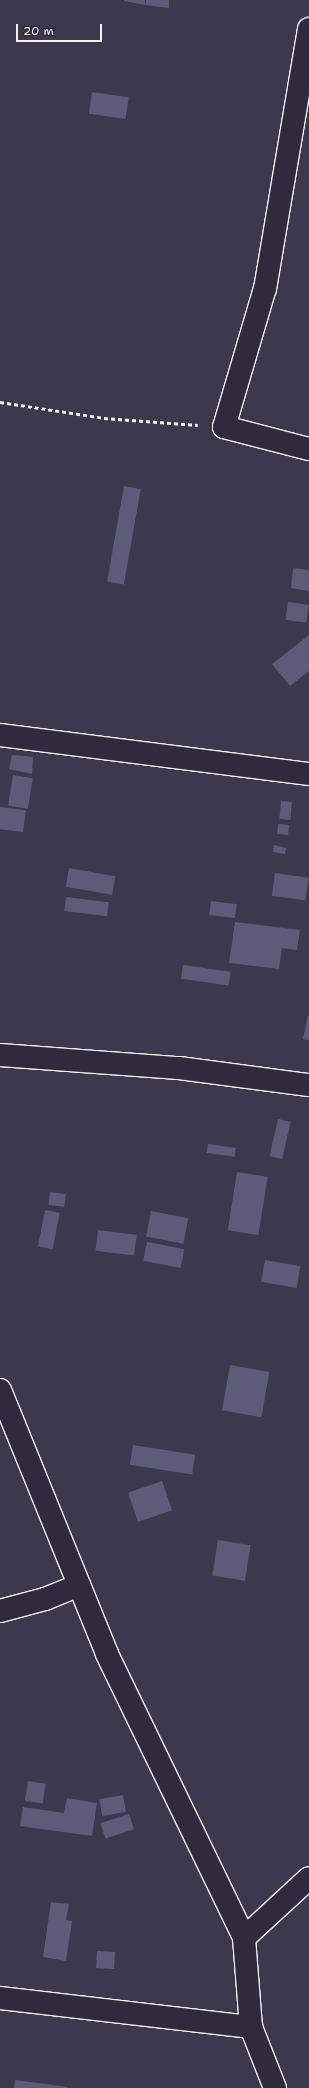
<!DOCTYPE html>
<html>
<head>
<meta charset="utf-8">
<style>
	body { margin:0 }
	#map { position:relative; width:309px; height:2088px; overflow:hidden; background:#3c394f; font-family:"Shantell Sans",sans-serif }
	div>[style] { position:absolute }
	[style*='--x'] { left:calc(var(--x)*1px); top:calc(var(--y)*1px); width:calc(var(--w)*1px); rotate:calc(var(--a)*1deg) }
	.building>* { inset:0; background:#5c5b79; transform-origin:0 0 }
	.path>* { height:2.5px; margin-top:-1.25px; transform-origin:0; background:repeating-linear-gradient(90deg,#f4f1e8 0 4px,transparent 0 7px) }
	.roads { filter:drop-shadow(1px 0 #f4f1e8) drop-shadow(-1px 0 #f4f1e8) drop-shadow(0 1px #f4f1e8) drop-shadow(0 -1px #f4f1e8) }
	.minor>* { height:22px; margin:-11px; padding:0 11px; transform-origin:11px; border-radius:11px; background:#2f2a3d }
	span { translate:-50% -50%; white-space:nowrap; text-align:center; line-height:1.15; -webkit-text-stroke:4px #2f2a3d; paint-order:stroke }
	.scale { position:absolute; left:16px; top:24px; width:86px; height:18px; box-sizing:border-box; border:2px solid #f4f1e8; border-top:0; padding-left:5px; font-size:12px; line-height:14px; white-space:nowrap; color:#f4f1e8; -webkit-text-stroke:3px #2f2a3d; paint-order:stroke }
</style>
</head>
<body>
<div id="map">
	<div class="building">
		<div style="clip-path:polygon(124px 0,145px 0,145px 5px,124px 1px)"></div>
		<div style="clip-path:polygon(146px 0,169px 0,169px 8px,145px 5px)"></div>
		<div style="left:92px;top:92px;width:37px;height:22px;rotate:8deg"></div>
		<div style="left:124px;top:486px;width:17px;height:97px;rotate:10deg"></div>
		<div style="clip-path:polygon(293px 568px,309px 570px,309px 591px,291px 588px)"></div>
		<div style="left:288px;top:602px;width:21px;height:18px;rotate:8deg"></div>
		<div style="clip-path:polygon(309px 635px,309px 671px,290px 686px,272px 664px)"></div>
		<div style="clip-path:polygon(12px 755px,33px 757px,32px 774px,9px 769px)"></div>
		<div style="left:13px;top:775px;width:20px;height:31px;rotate:9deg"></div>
		<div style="left:281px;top:801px;width:11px;height:18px;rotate:5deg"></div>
		<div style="left:0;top:807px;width:26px;height:22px;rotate:7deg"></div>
		<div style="left:278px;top:824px;width:11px;height:10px;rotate:5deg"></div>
		<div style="clip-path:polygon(274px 845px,286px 848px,285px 854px,273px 852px)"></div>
		<div style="left:69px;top:868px;width:47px;height:19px;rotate:10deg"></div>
		<div style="left:275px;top:873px;width:34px;height:23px;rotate:8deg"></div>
		<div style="left:66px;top:897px;width:43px;height:14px;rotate:7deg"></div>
		<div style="left:211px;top:901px;width:26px;height:14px;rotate:7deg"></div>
		<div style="clip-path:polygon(235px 922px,300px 930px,297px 950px,282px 948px,279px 969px,229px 963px)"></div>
		<div style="left:183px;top:965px;width:48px;height:14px;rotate:8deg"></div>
		<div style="clip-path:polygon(308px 1015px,309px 1015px,309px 1040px,303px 1039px)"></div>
		<div style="left:278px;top:1119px;width:13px;height:38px;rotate:13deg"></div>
		<div style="left:208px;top:1144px;width:28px;height:9px;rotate:8deg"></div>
		<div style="left:237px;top:1172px;width:31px;height:59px;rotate:9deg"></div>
		<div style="left:50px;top:1192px;width:16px;height:13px;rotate:7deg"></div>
		<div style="left:45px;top:1210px;width:15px;height:37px;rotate:11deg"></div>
		<div style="left:151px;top:1211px;width:38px;height:26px;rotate:11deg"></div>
		<div style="left:98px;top:1230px;width:39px;height:21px;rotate:7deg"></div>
		<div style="left:147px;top:1242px;width:38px;height:19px;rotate:11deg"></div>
		<div style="left:265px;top:1260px;width:36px;height:22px;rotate:10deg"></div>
		<div style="left:230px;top:1365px;width:40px;height:46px;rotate:10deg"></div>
		<div style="left:133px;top:1445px;width:63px;height:20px;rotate:9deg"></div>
		<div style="left:162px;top:1481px;width:31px;height:36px;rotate:71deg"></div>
		<div style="left:218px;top:1540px;width:33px;height:36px;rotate:9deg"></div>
		<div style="left:28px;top:1781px;width:18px;height:20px;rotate:9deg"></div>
		<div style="left:123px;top:1795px;width:17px;height:24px;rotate:80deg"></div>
		<div style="clip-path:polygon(67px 1798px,97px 1803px,92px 1836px,20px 1826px,23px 1807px,64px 1813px)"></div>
		<div style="left:129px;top:1814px;width:16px;height:30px;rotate:72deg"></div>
		<div style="clip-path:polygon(51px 1902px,69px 1904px,66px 1920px,72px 1921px,66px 1961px,43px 1957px)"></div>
		<div style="left:97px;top:1951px;width:18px;height:17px;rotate:3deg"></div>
		<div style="clip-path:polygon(15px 2080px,68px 2087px,67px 2088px,14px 2088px)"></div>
	</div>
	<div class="path">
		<div style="--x:0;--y:402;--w:105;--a:8.7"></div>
		<div style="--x:104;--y:418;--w:94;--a:4.3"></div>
	</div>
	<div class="roads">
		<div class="minor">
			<div style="--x:309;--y:29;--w:263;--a:99.6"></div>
			<div style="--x:265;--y:288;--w:145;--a:106.4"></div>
			<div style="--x:224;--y:427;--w:88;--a:14.5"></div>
			<div style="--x:0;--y:735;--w:311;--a:7.2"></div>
			<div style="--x:0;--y:1055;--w:179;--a:4.2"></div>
			<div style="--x:179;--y:1068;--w:131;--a:7.5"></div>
			<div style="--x:0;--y:1390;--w:285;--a:67.9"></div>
			<div style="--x:107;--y:1654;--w:315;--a:64.2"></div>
			<div style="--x:244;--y:1938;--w:89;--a:85.5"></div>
			<div style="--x:251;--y:2027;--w:66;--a:68.5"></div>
			<div style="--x:0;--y:1611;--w:47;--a:-14.9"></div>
			<div style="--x:45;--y:1599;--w:37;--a:-22"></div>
			<div style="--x:244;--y:1938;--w:88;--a:-42.7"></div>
			<div style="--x:0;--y:1998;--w:253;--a:6.6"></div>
		</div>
	</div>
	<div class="scale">20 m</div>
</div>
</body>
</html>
